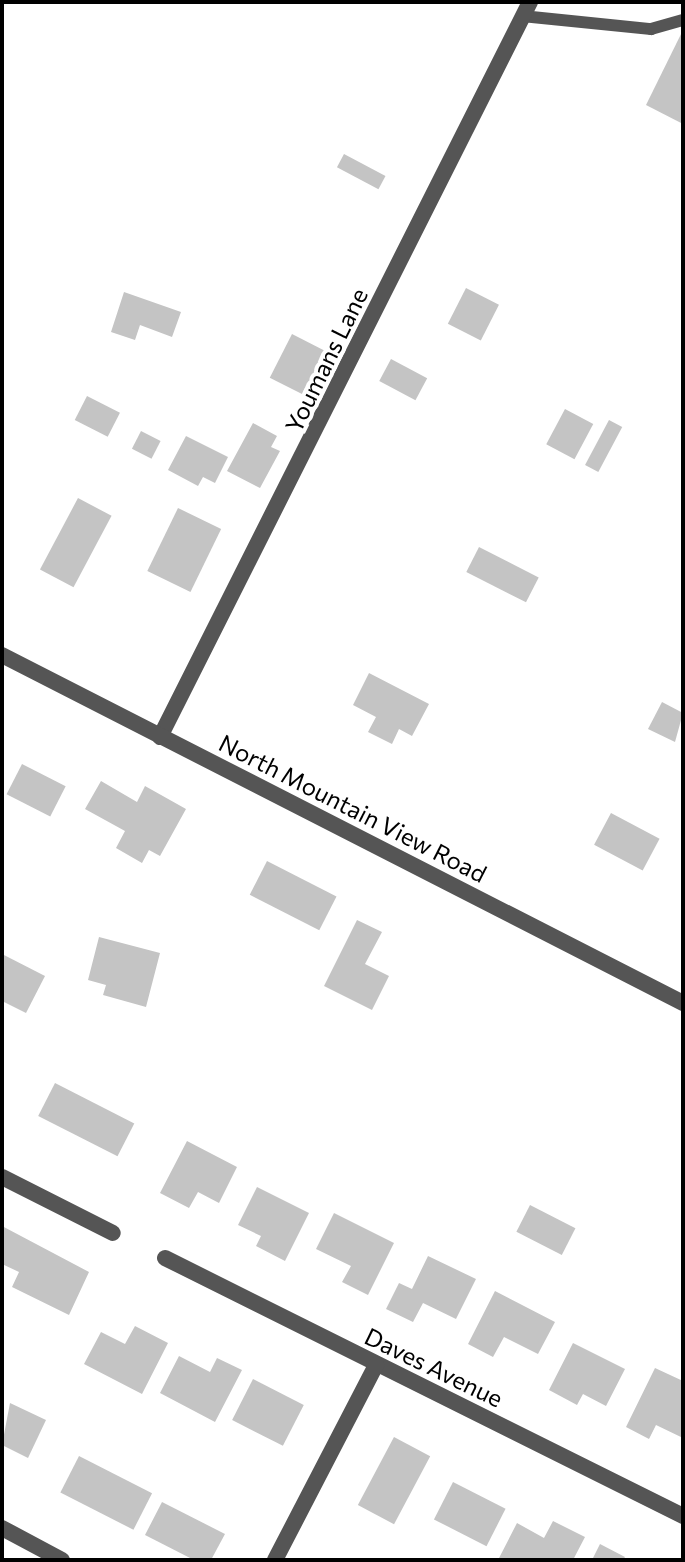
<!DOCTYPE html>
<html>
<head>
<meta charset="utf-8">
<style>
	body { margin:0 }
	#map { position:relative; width:685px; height:1562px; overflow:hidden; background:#fff; font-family:Commissioner,sans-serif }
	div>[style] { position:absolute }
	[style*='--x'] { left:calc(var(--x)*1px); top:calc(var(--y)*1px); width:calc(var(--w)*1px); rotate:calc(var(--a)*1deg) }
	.building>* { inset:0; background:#c4c4c4; transform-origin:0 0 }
	.service>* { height:12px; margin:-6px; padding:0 6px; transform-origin:6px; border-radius:6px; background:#555 }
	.minor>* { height:16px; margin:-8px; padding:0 8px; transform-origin:8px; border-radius:8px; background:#555 }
	.tertiary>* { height:16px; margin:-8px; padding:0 8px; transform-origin:8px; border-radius:8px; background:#555 }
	span { translate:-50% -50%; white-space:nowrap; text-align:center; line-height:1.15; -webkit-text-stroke:8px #fff; paint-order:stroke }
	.street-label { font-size:24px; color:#000 }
	.frame { position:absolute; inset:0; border:4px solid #000; pointer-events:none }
</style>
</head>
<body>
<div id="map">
	<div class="building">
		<div style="clip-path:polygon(683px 30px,683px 124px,646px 105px)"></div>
		<div style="left:344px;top:154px;width:47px;height:15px;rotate:28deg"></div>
		<div style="left:466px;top:288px;width:37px;height:40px;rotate:27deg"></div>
		<div style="clip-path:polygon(124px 292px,181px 312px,172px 337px,140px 325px,135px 340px,111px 332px)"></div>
		<div style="left:292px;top:334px;width:39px;height:49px;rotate:27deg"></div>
		<div style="left:391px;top:359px;width:41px;height:25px;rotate:28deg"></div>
		<div style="left:87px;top:396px;width:37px;height:27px;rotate:27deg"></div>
		<div style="left:565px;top:409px;width:32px;height:40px;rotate:28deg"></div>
		<div style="left:609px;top:420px;width:15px;height:51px;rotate:28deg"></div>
		<div style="clip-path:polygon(253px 423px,277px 436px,271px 447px,280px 451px,260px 488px,227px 471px)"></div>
		<div style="left:141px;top:431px;width:22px;height:20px;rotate:27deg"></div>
		<div style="clip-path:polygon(186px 436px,228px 457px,215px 483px,203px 477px,198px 486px,168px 470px)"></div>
		<div style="left:78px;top:498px;width:38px;height:81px;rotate:28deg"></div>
		<div style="left:178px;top:508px;width:48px;height:70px;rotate:26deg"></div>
		<div style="left:479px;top:547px;width:67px;height:28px;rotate:27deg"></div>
		<div style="clip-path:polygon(369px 673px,429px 704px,412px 736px,399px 729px,392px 744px,368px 732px,376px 717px,353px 705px)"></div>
		<div style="clip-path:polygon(662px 702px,683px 713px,675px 742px,648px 729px)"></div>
		<div style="left:22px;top:764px;width:49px;height:34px;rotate:27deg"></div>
		<div style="clip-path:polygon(101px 781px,137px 802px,145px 786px,186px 809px,160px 856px,149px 850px,142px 863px,116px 848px,125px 831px,85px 809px)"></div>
		<div style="left:611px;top:813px;width:55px;height:36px;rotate:28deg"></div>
		<div style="left:267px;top:861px;width:78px;height:38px;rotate:27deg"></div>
		<div style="clip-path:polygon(357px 920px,382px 932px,365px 964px,389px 976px,372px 1010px,324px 986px)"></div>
		<div style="clip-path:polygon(99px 937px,160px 953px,146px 1007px,103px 995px,106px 985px,88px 980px)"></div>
		<div style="clip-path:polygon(2px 954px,45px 976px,26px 1013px,2px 1001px)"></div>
		<div style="left:55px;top:1083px;width:89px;height:37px;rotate:27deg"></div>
		<div style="clip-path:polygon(187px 1141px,237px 1167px,219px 1203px,198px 1192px,189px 1208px,160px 1193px)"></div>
		<div style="clip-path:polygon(257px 1187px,309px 1213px,285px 1261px,256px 1246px,261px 1236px,238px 1225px)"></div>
		<div style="left:530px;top:1205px;width:51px;height:30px;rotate:27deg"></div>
		<div style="clip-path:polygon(334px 1213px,394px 1243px,368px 1295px,342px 1282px,351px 1266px,316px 1249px)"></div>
		<div style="clip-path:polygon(2px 1226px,89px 1272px,69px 1315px,12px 1287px,19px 1272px,2px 1264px)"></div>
		<div style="clip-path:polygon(428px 1256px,476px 1279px,456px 1319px,423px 1303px,413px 1322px,386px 1309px,399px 1283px,412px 1289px)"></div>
		<div style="clip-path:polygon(495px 1291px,555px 1322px,538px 1354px,504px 1337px,493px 1357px,468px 1344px)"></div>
		<div style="clip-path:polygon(135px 1326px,168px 1343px,142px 1394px,84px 1364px,101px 1332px,125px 1344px)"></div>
		<div style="clip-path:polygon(573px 1343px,625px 1369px,606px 1406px,583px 1394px,577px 1405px,549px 1390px)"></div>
		<div style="clip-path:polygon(179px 1356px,210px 1372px,217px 1358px,242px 1370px,215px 1422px,160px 1393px)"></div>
		<div style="clip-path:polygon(655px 1368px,683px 1381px,683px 1438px,656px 1425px,649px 1439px,626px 1427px)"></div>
		<div style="left:253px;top:1379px;width:57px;height:46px;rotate:27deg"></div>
		<div style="clip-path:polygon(10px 1403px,46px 1420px,28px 1458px,2px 1445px)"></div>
		<div style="left:394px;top:1437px;width:41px;height:77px;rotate:28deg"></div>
		<div style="left:79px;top:1456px;width:82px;height:41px;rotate:27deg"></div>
		<div style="left:453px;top:1482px;width:59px;height:42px;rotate:27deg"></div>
		<div style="clip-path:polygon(162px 1502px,225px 1534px,211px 1560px,194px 1560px,145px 1535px)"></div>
		<div style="clip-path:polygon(553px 1521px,585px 1537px,573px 1560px,498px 1560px,517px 1523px,544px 1538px)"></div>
		<div style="clip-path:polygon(600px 1544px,625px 1557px,623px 1560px,592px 1560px)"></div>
	</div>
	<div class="service">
		<div style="--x:522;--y:16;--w:130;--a:5.8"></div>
		<div style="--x:651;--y:29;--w:33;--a:-16"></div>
	</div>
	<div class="minor">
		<div style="--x:160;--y:737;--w:823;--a:-63.28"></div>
		<div style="--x:2;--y:1177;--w:124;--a:26.8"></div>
		<div style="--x:165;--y:1258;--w:579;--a:26.48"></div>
		<div style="--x:2;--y:1528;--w:68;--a:28.1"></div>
		<div style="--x:275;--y:1560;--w:220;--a:-62.6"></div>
	</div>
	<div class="tertiary">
		<div style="--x:2;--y:655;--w:765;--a:27.07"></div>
	</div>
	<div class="street-label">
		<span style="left:326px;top:360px;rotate:-64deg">Youmans Lane</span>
		<span style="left:353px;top:808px;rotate:27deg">North Mountain View Road</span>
		<span style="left:434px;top:1367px;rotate:26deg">Daves Avenue</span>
	</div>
	<div class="frame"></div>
</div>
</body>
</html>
